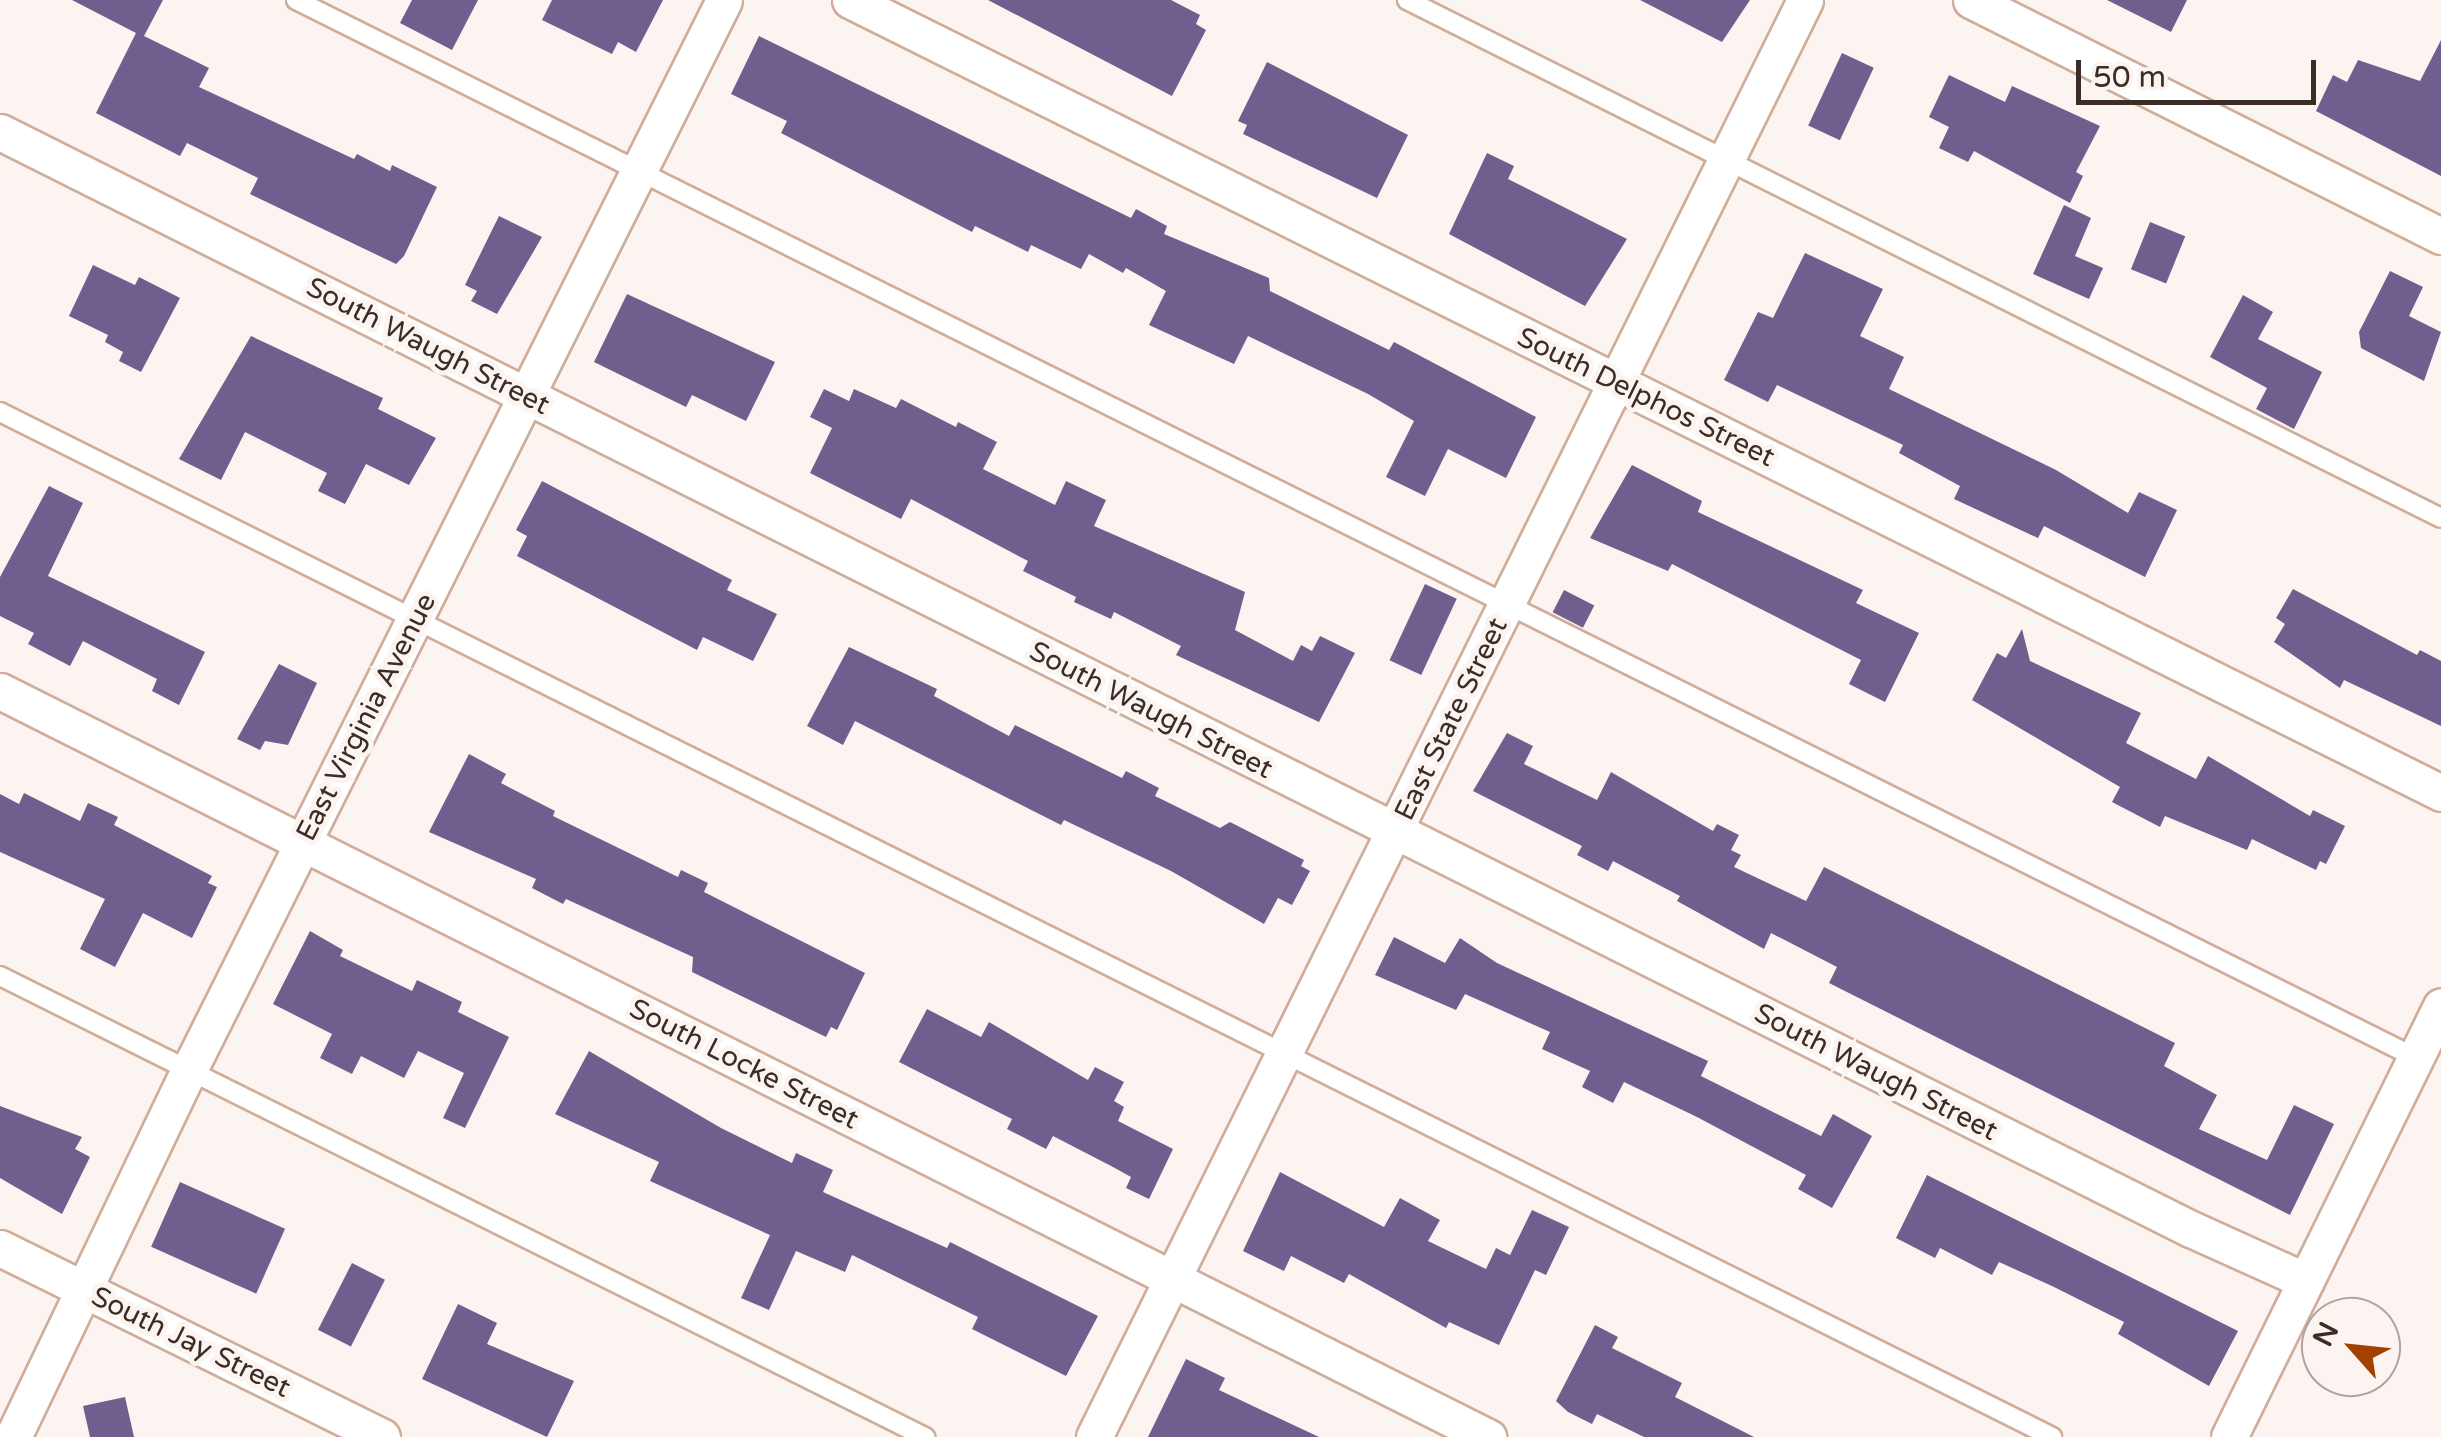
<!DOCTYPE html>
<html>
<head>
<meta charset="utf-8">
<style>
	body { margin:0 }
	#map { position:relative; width:2441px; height:1437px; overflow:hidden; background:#fbf4f0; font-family:"Varela Round",sans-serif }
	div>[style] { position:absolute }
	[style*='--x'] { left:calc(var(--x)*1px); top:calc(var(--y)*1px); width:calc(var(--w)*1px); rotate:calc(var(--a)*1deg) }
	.building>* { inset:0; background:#705f8e; transform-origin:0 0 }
	.roads { filter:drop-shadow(2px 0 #cfad99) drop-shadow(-2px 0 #cfad99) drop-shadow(0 2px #cfad99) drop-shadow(0 -2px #cfad99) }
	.lane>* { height:18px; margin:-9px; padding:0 9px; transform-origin:9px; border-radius:9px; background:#fff }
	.street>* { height:35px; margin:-17.5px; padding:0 17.5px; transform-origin:17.5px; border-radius:17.5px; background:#fff }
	span { translate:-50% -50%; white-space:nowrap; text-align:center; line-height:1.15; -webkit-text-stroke:10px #fbf4f0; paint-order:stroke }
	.street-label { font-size:28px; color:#3b2d25 }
	.north { position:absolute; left:2301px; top:1297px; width:100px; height:100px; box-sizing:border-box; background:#fbf4f0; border:2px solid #aea49f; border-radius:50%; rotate:297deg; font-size:28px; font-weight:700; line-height:40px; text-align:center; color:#3b2d25 }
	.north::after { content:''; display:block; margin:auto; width:35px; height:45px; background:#a24100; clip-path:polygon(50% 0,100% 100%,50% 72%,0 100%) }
	.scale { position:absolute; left:2076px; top:60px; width:240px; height:45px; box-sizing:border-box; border:5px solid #3b2d25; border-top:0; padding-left:12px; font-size:30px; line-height:35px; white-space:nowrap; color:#3b2d25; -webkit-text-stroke:8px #fbf4f0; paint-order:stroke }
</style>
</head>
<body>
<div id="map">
	<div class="building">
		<div style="clip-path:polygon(72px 0,163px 0,144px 36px,209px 68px,199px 87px,354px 159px,357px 154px,390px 171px,392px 165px,437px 187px,404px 256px,396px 264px,250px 194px,258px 178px,187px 143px,180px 156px,96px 113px,136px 33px)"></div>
		<div style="clip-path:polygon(412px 0,478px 0,452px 50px,400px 23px)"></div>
		<div style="clip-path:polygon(552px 0,663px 0,636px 52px,618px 42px,612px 54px,542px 20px)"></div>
		<div style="clip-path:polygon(988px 0,1171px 0,1200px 15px,1196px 24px,1206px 30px,1172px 96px)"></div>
		<div style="clip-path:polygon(1640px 0,1750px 0,1722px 42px)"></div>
		<div style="clip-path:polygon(2107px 0,2187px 0,2171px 32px)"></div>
		<div style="clip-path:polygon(759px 36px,1131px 218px,1136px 209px,1167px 226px,1164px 234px,1269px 278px,1270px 291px,1389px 350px,1394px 342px,1536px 417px,1506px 478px,1448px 449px,1425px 496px,1386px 477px,1414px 421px,1368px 394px,1248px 336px,1234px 364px,1149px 325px,1166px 291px,1126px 268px,1123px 273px,1089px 254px,1081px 269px,1031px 245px,1028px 252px,975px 226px,972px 232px,781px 133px,787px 121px,731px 94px)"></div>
		<div style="clip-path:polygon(2441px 40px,2441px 176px,2316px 111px,2333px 75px,2347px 82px,2358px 60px,2420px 81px)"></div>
		<div style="left:1842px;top:53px;width:35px;height:80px;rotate:25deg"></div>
		<div style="clip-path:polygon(1267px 62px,1408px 135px,1377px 198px,1243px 134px,1247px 125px,1238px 121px)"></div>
		<div style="clip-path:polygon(1949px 75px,2005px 102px,2012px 86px,2100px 126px,2076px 172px,2083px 176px,2070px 203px,1974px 151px,1968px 162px,1939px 148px,1949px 127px,1929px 117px)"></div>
		<div style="clip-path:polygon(1487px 153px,1514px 166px,1508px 179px,1627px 239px,1585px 306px,1449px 234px)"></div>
		<div style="clip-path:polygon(2064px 205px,2091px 218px,2075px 256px,2103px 268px,2089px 299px,2033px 274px)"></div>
		<div style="clip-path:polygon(499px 216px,542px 237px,497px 314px,471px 301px,477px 291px,465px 285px)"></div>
		<div style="left:2150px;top:222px;width:38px;height:51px;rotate:22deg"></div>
		<div style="clip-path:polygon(1805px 253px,1883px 289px,1860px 336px,1904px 357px,1889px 389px,2056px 470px,2128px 513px,2139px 492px,2177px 510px,2145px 577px,2044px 526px,2038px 538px,1954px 499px,1960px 486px,1899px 453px,1903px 445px,1777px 385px,1768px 402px,1724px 380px,1758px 312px,1773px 318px)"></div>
		<div style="clip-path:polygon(93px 265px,135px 285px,139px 277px,180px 298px,141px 372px,119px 361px,123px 352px,105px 342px,108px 335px,69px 316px)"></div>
		<div style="clip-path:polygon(2390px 271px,2423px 287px,2409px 316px,2441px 332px,2424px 381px,2361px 348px,2359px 332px)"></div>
		<div style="clip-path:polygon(627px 294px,775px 362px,746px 421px,692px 395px,686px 407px,594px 362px)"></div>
		<div style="clip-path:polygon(2243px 295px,2273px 312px,2258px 339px,2322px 372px,2294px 429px,2256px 409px,2267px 388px,2210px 357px)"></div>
		<div style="clip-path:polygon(251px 336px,383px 398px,378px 409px,436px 438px,409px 485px,366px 464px,345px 504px,318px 491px,327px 473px,245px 432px,221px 480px,179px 459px)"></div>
		<div style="clip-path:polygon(824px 389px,849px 401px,854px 389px,896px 408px,901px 399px,956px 427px,958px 422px,997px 442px,983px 469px,1055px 505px,1066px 481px,1106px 500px,1094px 526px,1245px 592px,1235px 630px,1293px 661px,1301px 645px,1312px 651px,1320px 636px,1355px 653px,1319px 722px,1176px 655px,1181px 646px,1114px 612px,1111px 619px,1074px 602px,1076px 597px,1023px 571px,1028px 561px,911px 499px,901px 519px,810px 473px,832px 428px,810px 417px)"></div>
		<div style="clip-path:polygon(1632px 465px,1702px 501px,1698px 512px,1863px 590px,1856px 603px,1919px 633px,1885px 702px,1849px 684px,1861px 660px,1672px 564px,1668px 571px,1590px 538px)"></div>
		<div style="clip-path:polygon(542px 481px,732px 580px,727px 590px,777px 614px,753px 661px,703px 637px,697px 650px,517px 556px,527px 536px,516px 530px)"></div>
		<div style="clip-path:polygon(49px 486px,83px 503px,48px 576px,205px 652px,179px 705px,152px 691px,157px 679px,83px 641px,70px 666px,28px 644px,34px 633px,0 616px,0 577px)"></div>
		<div style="left:1425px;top:584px;width:35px;height:84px;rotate:25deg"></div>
		<div style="clip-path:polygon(2293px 589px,2417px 655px,2420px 650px,2441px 661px,2441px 726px,2344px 680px,2340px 688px,2274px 642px,2285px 624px,2276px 618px)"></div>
		<div style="left:1564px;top:590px;width:34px;height:25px;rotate:27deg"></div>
		<div style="clip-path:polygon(2022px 629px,2030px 661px,2141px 713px,2126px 743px,2196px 779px,2208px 756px,2310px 816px,2313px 810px,2345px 826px,2326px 864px,2320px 861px,2316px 870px,2252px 839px,2247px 850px,2165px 816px,2160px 827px,2112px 802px,2120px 787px,1972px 700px,1997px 653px,2006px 658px)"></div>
		<div style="clip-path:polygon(849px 647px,937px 689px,934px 696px,1009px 736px,1015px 725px,1122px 778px,1126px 771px,1159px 788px,1155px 796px,1220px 828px,1230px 822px,1304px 860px,1301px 866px,1310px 871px,1292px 905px,1278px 898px,1264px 924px,1171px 871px,1064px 820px,1061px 825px,855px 721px,843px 745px,807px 726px)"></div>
		<div style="clip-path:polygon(279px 664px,317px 683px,288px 745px,265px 741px,260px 750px,237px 739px)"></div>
		<div style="clip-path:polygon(1507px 733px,1533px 746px,1524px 764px,1597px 800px,1611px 772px,1713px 831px,1717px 824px,1739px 835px,1731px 850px,1741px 855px,1734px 867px,1806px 901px,1824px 867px,2175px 1043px,2164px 1066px,2217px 1095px,2199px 1129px,2267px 1160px,2294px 1105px,2334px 1124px,2290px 1215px,1829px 983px,1837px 967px,1771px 933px,1764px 949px,1677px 901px,1680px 896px,1613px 861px,1608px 871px,1577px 855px,1582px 846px,1473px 791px)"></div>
		<div style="clip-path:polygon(469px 754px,506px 774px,501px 783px,555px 811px,553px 816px,678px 877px,681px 870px,708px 883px,704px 892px,865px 973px,837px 1030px,831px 1027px,826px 1037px,692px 972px,693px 957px,566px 899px,563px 904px,532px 888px,536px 879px,429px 832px)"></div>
		<div style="clip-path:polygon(24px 793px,80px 821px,88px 803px,118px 817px,114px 825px,212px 876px,208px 883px,217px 887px,192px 938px,143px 913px,115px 967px,80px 949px,105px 899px,0 852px,0 794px,19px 804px)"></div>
		<div style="clip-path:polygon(310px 931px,343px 950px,340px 956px,412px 991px,417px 980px,462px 1002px,458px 1012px,509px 1037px,465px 1128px,443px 1118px,464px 1073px,418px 1051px,404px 1078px,361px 1056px,352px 1074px,320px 1058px,332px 1034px,273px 1004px)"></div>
		<div style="clip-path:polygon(1394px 937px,1445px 963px,1460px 938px,1497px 963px,1708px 1061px,1701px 1076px,1821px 1136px,1833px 1114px,1872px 1136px,1832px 1208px,1798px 1189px,1806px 1175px,1697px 1117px,1624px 1082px,1613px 1103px,1582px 1087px,1590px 1071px,1542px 1049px,1550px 1032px,1465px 994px,1456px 1010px,1375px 975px)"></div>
		<div style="clip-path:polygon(927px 1009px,981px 1037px,989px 1022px,1088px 1080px,1095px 1067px,1124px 1082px,1114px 1101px,1124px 1107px,1118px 1121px,1173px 1149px,1149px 1199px,1126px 1188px,1131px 1177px,1113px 1167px,1053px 1136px,1046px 1149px,1007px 1129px,1012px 1119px,899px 1062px)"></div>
		<div style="clip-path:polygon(589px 1051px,721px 1128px,792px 1163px,796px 1153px,833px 1170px,823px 1192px,947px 1248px,950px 1242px,1098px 1316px,1066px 1376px,972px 1329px,978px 1317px,852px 1255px,845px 1272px,796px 1251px,769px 1310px,741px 1298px,770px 1235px,650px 1181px,659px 1162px,555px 1114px)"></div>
		<div style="clip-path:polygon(0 1106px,82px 1137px,75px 1149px,90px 1157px,62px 1214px,0 1178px)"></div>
		<div style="clip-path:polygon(1280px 1172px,1384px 1227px,1400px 1198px,1440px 1220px,1428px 1241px,1486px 1269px,1496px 1248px,1510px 1255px,1532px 1210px,1569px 1227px,1546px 1275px,1535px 1270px,1499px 1345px,1449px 1322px,1446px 1328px,1349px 1274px,1344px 1283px,1291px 1256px,1284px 1271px,1243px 1251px)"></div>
		<div style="clip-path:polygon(1927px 1175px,2238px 1331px,2209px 1386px,2118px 1334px,2124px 1322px,2052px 1286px,1999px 1262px,1992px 1275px,1940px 1248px,1935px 1258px,1896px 1238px)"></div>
		<div style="left:180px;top:1182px;width:115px;height:71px;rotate:24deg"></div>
		<div style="left:352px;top:1263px;width:37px;height:75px;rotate:27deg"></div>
		<div style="clip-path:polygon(458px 1304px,497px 1323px,487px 1344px,574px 1381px,547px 1437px,422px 1379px)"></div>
		<div style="clip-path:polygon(1595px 1325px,1618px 1337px,1612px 1348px,1682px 1383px,1675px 1397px,1754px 1437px,1644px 1437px,1597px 1414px,1592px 1424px,1568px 1412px,1556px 1401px)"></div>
		<div style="clip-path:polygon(1186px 1359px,1225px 1378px,1219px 1390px,1319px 1437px,1148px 1437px)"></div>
		<div style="clip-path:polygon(125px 1397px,134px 1437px,90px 1437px,83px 1406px)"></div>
	</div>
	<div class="roads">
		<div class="lane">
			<div style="--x:296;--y:0;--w:2369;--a:26.52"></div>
			<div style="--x:1407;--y:0;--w:1156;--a:26.61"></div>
			<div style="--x:0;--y:412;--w:2294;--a:26.54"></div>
			<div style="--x:0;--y:976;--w:1034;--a:26.49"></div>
		</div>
		<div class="street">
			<div style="--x:850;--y:0;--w:1778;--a:26.49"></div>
			<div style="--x:1971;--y:0;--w:526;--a:26.66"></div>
			<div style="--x:0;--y:132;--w:2450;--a:26.6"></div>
			<div style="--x:2191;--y:1229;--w:126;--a:24.3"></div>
			<div style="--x:0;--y:691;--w:1665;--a:26.63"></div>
			<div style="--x:0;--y:1248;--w:426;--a:26.3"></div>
			<div style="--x:13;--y:1437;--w:407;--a:-64.4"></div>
			<div style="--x:189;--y:1070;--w:1196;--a:-63.43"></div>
			<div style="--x:1094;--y:1437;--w:1603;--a:-63.67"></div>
			<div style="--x:2229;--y:1437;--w:480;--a:-63.8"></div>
		</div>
	</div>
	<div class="street-label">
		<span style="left:428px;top:346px;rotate:27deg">South Waugh Street</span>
		<span style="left:1646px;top:397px;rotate:26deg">South Delphos Street</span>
		<span style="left:1151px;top:710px;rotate:27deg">South Waugh Street</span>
		<span style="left:366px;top:717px;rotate:-63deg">East Virginia Avenue</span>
		<span style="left:1451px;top:719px;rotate:-64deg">East State Street</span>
		<span style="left:744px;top:1064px;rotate:27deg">South Locke Street</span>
		<span style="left:1876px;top:1072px;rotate:27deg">South Waugh Street</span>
		<span style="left:191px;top:1342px;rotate:26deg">South Jay Street</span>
	</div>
	<div class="north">N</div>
	<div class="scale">50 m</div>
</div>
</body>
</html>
